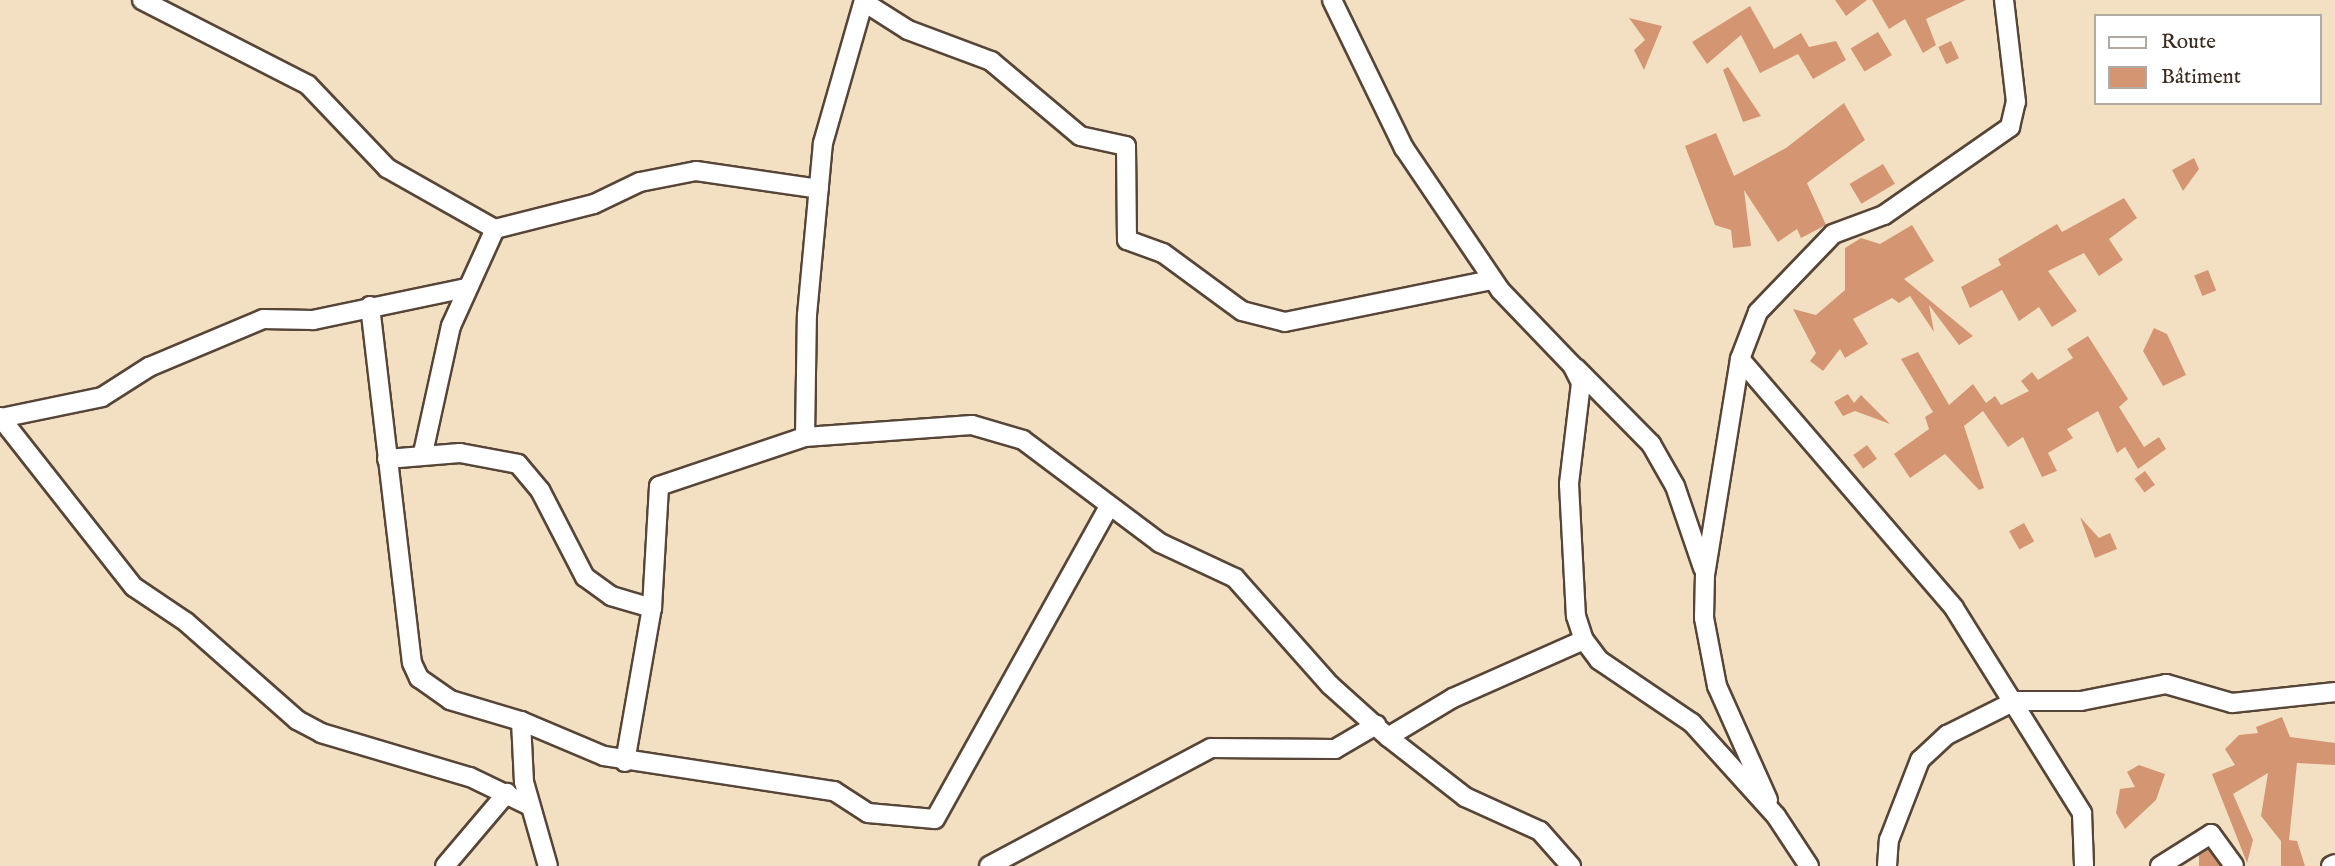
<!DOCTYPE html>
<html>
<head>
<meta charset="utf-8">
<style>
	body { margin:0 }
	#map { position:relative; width:2335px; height:866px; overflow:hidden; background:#f3e0c3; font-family:"IM FELL English",serif }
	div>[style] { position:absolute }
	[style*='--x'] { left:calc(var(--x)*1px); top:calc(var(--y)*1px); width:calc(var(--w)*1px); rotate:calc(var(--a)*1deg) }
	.building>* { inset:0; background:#d49672; transform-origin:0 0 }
	.roads { filter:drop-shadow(2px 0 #574537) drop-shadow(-2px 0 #574537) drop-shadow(0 2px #574537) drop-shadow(0 -2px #574537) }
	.street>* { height:18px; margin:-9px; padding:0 9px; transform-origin:9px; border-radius:9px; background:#fff }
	span { translate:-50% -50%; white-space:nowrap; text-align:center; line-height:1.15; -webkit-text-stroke:7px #fff; paint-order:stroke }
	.legend { position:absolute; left:2094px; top:14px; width:228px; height:91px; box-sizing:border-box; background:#fff; border:2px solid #b1aaa5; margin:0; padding:9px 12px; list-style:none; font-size:21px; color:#3b2a1e }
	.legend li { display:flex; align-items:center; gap:14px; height:35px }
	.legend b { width:35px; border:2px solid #b1aaa5 }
</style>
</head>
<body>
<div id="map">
	<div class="building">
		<div style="clip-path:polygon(1835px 0,1867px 0,1846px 16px)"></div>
		<div style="clip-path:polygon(1872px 0,1966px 0,1926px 19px,1936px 45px,1923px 53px,1905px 19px,1889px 29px)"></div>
		<div style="clip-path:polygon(1750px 6px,1774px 49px,1801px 33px,1809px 47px,1836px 41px,1846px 60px,1813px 79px,1798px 54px,1760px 73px,1741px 35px,1707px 64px,1692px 42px)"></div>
		<div style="clip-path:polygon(1629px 18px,1662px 26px,1644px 70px,1634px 50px,1645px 40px)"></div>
		<div style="left:1878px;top:32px;width:27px;height:32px;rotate:59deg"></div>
		<div style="left:1951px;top:41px;width:19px;height:14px;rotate:65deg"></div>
		<div style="clip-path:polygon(1728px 67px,1761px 116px,1743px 122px,1723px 70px)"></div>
		<div style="clip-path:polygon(1844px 103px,1865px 140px,1807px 183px,1826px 225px,1801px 238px,1797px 229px,1778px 242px,1744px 190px,1751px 246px,1733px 248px,1731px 230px,1715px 225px,1685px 146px,1716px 133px,1734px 176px,1786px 148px)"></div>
		<div style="clip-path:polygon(2194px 158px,2199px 169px,2183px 191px,2172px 170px)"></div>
		<div style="left:1883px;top:164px;width:23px;height:39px;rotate:59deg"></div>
		<div style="clip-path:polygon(2124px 198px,2137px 218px,2109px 239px,2123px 260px,2099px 276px,2084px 253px,2048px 271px,2077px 311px,2052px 327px,2039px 307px,2019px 321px,2002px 290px,1970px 308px,1961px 287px,2001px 265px,1998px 259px,2057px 224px,2062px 232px)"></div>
		<div style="clip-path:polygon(1912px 225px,1934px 261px,1904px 279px,1973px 336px,1959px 345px,1929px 305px,1934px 332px,1910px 296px,1899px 303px,1892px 298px,1853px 319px,1868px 344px,1845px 358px,1840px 349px,1823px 371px,1810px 361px,1816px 353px,1793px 309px,1816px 315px,1845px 290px,1845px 248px,1861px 238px,1880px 244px)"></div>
		<div style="left:2208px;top:270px;width:22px;height:15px;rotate:68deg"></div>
		<div style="clip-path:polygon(2154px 328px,2167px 334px,2186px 375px,2163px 386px,2143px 351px)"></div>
		<div style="clip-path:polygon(2088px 336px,2128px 399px,2119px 407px,2144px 447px,2159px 437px,2166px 449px,2138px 469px,2125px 447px,2117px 453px,2098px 411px,2067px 429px,2073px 438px,2048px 453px,2057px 471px,2042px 477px,2023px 437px,2008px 447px,1983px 411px,1964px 426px,1984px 488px,1979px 490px,1945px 454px,1910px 478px,1894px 454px,1929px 429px,1925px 417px,1933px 412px,1901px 359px,1918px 352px,1949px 405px,1973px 384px,1986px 403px,1995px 396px,2001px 405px,2029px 391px,2021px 381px,2032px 372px,2038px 380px,2073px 358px,2067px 349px)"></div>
		<div style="clip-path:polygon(1848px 394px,1854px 403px,1861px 395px,1890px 424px,1855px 411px,1843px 416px,1834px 402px)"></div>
		<div style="left:1867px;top:445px;width:17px;height:17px;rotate:54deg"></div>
		<div style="left:2145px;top:471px;width:17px;height:13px;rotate:54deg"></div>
		<div style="clip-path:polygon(2080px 517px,2099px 538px,2110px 533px,2117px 549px,2095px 558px)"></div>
		<div style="left:2024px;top:523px;width:21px;height:17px;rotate:61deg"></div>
		<div style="clip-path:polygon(2282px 717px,2290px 737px,2335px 743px,2335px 765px,2297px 763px,2289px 840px,2297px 841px,2305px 866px,2281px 866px,2281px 841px,2261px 816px,2268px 773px,2233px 794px,2253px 840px,2247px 863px,2212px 774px,2235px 765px,2225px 749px,2239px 735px,2258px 733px,2256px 727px)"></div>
		<div style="clip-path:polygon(2139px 765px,2165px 774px,2156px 800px,2125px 829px,2116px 813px,2120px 789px,2135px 787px,2127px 772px)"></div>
		<div style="clip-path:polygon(2208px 849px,2220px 866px,2199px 866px,2199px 855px)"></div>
	</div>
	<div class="roads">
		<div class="street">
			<div style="--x:142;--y:0;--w:186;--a:27.1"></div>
			<div style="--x:308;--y:85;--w:115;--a:46.4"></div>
			<div style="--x:387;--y:168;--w:124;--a:29.5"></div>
			<div style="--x:1332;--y:0;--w:165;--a:64.1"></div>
			<div style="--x:1404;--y:148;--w:171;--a:55.9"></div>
			<div style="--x:1500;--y:290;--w:104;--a:46.2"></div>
			<div style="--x:1572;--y:365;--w:20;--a:63"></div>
			<div style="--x:1581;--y:383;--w:102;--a:96.8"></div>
			<div style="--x:1569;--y:484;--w:132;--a:87"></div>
			<div style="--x:1576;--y:616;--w:25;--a:72"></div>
			<div style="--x:1584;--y:640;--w:25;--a:53"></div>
			<div style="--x:1599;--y:660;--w:112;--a:34.1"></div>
			<div style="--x:1692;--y:723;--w:125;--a:47.9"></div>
			<div style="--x:1776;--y:816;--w:60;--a:56.6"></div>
			<div style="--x:864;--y:2;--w:52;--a:32.5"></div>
			<div style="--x:908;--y:30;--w:89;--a:20.5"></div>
			<div style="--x:991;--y:61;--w:116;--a:40.1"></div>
			<div style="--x:1080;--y:136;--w:47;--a:12.3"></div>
			<div style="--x:1126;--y:146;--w:94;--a:89.4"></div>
			<div style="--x:1127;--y:240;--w:38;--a:20"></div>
			<div style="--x:1163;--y:253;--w:98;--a:36.3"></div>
			<div style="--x:1242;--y:311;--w:44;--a:14.3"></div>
			<div style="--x:1285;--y:322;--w:211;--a:-11.5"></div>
			<div style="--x:370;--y:306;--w:359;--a:83.3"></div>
			<div style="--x:412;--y:663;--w:17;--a:65"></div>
			<div style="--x:419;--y:678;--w:38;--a:35"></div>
			<div style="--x:450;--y:700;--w:74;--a:16.5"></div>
			<div style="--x:521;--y:721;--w:90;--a:22.9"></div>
			<div style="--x:604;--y:756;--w:233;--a:8.7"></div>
			<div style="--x:834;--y:791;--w:40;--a:32.9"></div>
			<div style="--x:868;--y:813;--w:67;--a:5.1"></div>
			<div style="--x:935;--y:819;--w:356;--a:-60.9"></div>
			<div style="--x:1740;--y:359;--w:328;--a:49.3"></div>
			<div style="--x:1954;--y:608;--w:242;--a:58"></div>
			<div style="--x:2082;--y:813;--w:53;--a:87.8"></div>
			<div style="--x:1576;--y:368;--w:107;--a:45.4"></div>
			<div style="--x:1651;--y:444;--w:48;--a:60.3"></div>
			<div style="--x:1675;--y:486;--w:87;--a:71.1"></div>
			<div style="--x:0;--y:417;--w:216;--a:51.8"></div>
			<div style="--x:134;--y:587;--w:63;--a:33.9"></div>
			<div style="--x:186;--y:622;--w:148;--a:41.4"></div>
			<div style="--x:297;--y:720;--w:27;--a:28"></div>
			<div style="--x:321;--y:733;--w:155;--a:16.5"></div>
			<div style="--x:470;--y:777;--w:67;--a:25.8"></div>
			<div style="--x:1;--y:418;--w:103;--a:-11.7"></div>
			<div style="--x:102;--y:397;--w:56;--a:-32.6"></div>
			<div style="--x:149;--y:367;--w:124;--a:-22.8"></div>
			<div style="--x:263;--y:319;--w:50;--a:1.1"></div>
			<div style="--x:313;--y:320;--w:156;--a:-11.8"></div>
			<div style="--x:805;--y:437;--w:122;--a:-89.1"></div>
			<div style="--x:807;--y:315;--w:173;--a:-84.7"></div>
			<div style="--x:823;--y:143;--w:149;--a:-74"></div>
			<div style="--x:423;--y:453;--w:130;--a:-77.6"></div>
			<div style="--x:451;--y:326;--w:107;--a:-65.6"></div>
			<div style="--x:495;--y:229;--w:102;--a:-14.2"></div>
			<div style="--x:594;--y:204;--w:51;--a:-25.6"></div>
			<div style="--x:640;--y:182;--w:57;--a:-11.1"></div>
			<div style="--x:696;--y:171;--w:124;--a:8.3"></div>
			<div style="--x:387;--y:459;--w:73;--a:-4.7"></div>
			<div style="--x:460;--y:453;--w:59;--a:10.7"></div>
			<div style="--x:518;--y:464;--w:34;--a:50"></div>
			<div style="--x:540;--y:490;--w:98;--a:62.7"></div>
			<div style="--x:585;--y:577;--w:32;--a:36"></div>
			<div style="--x:611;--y:596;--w:43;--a:16.3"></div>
			<div style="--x:521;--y:721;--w:61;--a:87.2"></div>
			<div style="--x:524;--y:782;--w:87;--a:74.1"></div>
			<div style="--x:1388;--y:737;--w:76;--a:-31"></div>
			<div style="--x:1453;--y:698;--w:143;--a:-23.9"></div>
			<div style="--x:625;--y:762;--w:156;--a:-80.1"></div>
			<div style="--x:652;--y:608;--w:122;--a:-86.7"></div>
			<div style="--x:659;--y:486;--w:154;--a:-18.6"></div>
			<div style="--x:805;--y:437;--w:167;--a:-4.1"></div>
			<div style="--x:972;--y:425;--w:53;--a:16.4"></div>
			<div style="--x:1023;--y:440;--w:171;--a:36.9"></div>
			<div style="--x:1160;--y:543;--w:83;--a:25"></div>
			<div style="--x:1235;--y:578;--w:143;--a:48.4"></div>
			<div style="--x:1330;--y:685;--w:78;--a:41.9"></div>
			<div style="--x:1388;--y:737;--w:98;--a:37.9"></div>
			<div style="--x:1465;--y:797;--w:82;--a:24.4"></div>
			<div style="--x:1540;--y:831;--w:47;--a:48.5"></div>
			<div style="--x:1768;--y:800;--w:125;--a:-114.1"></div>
			<div style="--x:1717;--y:686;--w:69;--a:-100.8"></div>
			<div style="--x:1704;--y:618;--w:43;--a:-88.7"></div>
			<div style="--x:1705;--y:575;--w:219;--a:-80.8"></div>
			<div style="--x:1740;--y:359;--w:50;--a:-69"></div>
			<div style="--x:1758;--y:312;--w:108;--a:-46.1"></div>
			<div style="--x:1833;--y:234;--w:54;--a:-20.4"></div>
			<div style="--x:1884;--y:215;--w:154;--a:-34.9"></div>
			<div style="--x:2010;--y:127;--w:26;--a:-77"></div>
			<div style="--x:2016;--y:102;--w:103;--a:-96.7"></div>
			<div style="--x:445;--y:866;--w:96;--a:-49.7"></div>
			<div style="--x:989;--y:866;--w:251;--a:-28"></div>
			<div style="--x:1211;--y:748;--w:124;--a:0.5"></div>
			<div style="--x:1335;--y:749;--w:48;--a:-30.3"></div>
			<div style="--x:1887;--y:866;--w:26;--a:-86"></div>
			<div style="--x:1889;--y:840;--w:86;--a:-68.8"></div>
			<div style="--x:1920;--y:760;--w:37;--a:-43"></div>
			<div style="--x:1947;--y:735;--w:76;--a:-26.6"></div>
			<div style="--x:2015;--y:701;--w:66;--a:0"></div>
			<div style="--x:2081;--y:701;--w:87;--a:-11.3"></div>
			<div style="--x:2166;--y:684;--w:69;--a:16.1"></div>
			<div style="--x:2232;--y:703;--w:104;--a:-6.1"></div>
			<div style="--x:2160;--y:866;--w:60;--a:-32.1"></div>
			<div style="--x:2211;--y:834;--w:39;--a:54"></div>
			<div style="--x:2331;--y:866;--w:4;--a:-27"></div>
		</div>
	</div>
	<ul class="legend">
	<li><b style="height:9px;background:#fff"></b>Route</li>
	<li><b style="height:19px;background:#d49672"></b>Bâtiment</li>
	</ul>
</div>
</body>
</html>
